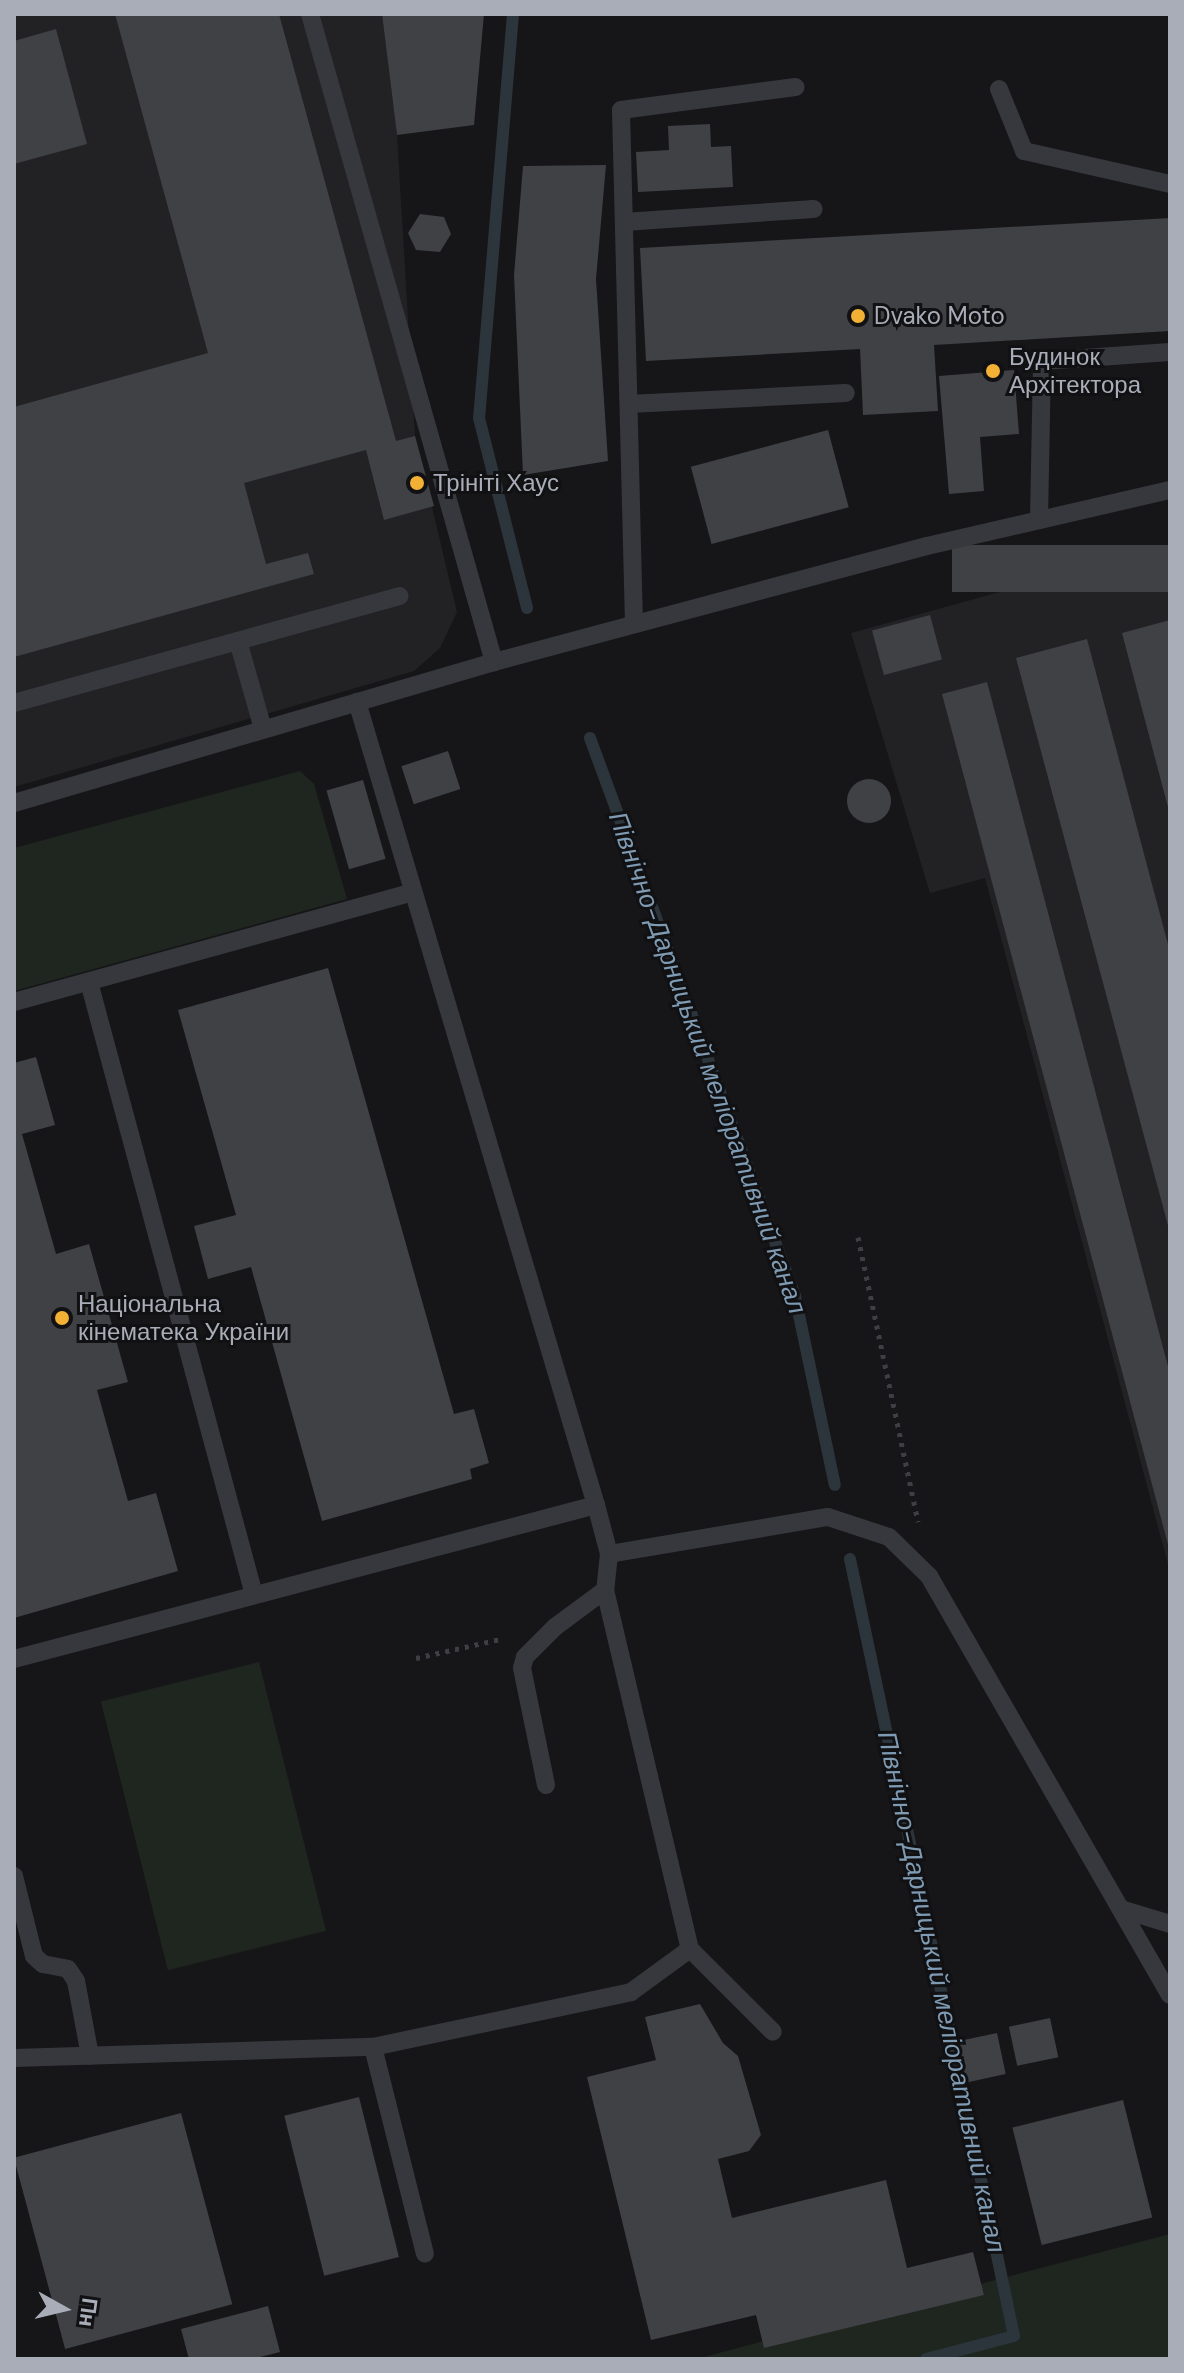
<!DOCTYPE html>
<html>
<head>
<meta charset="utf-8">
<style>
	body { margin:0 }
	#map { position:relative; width:1184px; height:2373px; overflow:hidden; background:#161618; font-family:"DM Sans",sans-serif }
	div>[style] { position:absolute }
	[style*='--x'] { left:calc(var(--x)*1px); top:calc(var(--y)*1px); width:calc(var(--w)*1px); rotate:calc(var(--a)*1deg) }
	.built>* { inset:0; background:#222225 }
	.green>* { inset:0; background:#1e261f; transform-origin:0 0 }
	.stream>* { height:12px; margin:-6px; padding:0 6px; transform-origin:6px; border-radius:6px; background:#2c353c }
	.building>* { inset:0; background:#404145; transform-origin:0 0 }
	.round { border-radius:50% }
	.path>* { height:5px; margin-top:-2.5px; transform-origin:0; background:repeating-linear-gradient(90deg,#3d3f44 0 4px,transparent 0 10px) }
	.lane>* { height:18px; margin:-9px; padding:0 9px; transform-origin:9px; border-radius:9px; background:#37383d }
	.dots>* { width:22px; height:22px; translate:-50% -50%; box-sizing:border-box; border:4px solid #111113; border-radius:50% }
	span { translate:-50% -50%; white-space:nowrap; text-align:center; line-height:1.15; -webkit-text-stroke:6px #111113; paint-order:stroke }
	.poi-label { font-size:24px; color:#a8adb8 }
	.left { translate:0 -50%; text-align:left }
	.water-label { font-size:26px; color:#7f9bb3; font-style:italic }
	.frame { position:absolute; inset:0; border:16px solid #a8adb8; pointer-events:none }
	.north { position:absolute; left:24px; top:2269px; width:80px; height:80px; -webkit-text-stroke:6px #111113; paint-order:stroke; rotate:98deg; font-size:22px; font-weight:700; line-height:32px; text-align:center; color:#a8adb8 }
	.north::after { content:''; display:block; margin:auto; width:28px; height:36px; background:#a8adb8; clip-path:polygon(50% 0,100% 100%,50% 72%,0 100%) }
</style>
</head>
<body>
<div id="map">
	<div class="built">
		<div style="clip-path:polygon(14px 14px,382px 14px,397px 135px,415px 436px,457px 612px,440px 648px,414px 671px,14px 787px)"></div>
		<div style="clip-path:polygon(1170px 545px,1170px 1572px,985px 878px,930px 893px,851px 633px)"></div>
	</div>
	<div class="green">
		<div style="clip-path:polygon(300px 771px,314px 784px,347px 899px,14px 991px,14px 848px)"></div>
		<div style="left:259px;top:1662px;width:277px;height:163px;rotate:76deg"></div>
		<div style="clip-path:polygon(1170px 2234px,1170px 2359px,696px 2359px)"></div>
	</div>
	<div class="stream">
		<div style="--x:513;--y:14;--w:405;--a:94.8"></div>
		<div style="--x:479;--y:418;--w:196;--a:75.8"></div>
		<div style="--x:590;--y:738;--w:594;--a:69.83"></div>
		<div style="--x:795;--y:1296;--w:193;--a:78.1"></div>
		<div style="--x:850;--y:1559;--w:794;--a:78.08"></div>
		<div style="--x:1014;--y:2336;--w:91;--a:165.4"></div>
	</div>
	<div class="building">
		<div style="clip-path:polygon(115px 14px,279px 14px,396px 441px,415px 436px,434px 506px,384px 520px,366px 450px,244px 483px,266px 564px,308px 553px,314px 574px,14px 657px,14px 407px,208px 353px)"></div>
		<div style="clip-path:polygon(382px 14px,484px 14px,474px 125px,397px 135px)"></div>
		<div style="clip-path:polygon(56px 29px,87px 144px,14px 164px,14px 41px)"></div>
		<div style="clip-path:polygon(710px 124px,711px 147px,731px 146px,733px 187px,638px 192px,636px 152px,669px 150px,668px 126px)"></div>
		<div style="clip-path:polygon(606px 165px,596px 279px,608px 461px,523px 475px,514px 275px,523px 166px)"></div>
		<div style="clip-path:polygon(420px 214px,444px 217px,451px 234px,440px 252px,416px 250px,408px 233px)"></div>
		<div style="clip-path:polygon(1170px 218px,1170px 331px,934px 345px,938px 411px,863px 415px,860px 349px,646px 361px,640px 248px)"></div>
		<div style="clip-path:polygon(1014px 370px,1019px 434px,980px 437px,984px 491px,949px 494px,939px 376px)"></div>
		<div style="left:828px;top:430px;width:80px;height:142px;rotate:75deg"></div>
		<div style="left:1170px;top:545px;width:47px;height:218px;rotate:90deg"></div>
		<div style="left:930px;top:615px;width:46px;height:60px;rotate:75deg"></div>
		<div style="clip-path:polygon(1170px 620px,1170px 811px,1169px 811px,1122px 633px)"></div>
		<div style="clip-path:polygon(1087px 639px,1170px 952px,1170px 1233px,1016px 658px)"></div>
		<div style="clip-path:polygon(987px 682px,1170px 1374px,1170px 1552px,942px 694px)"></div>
		<div style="left:448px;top:751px;width:40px;height:49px;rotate:72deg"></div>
		<div class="round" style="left:847px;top:779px;width:44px;height:44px"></div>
		<div style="left:363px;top:780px;width:82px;height:38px;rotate:74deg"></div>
		<div style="clip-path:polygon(328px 968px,454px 1414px,474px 1409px,489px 1463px,470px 1469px,472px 1479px,322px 1521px,251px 1267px,208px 1279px,194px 1226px,236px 1215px,178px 1010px)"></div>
		<div style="clip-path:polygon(36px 1057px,55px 1125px,22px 1134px,56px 1254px,89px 1244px,128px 1382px,97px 1390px,128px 1501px,156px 1493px,178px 1571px,14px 1618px,14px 1063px)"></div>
		<div style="clip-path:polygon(700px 2004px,723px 2043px,738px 2056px,761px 2135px,749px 2151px,718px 2159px,732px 2218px,886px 2180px,907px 2268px,973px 2252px,984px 2295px,764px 2348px,756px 2315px,651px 2340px,587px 2077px,656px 2060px,645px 2017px)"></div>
		<div style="left:1050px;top:2018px;width:40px;height:42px;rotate:78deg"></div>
		<div style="left:997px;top:2033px;width:42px;height:40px;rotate:78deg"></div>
		<div style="left:359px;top:2097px;width:165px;height:77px;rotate:76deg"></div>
		<div style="left:1123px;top:2100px;width:121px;height:114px;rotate:76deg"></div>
		<div style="left:181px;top:2113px;width:198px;height:173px;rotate:75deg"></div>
		<div style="clip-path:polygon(268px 2306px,280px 2352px,252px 2359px,189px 2359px,181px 2329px)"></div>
	</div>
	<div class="path">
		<div style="--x:858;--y:1237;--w:291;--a:78.1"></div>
		<div style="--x:416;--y:1658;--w:86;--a:-12.7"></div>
	</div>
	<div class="lane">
		<div style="--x:310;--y:14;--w:674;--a:74.15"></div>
		<div style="--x:999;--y:89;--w:67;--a:68"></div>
		<div style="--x:1024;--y:151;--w:150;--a:12.7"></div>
		<div style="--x:624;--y:222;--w:190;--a:-3.9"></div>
		<div style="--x:629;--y:404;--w:217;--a:-2.9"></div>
		<div style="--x:1039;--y:520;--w:159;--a:-88.9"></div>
		<div style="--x:1042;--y:361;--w:128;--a:-4"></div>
		<div style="--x:634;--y:624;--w:514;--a:-91.45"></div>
		<div style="--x:621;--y:110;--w:176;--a:-7.5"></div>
		<div style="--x:238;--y:641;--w:91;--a:74.1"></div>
		<div style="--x:14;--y:703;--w:400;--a:-15.5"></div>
		<div style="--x:14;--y:803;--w:500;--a:-16.37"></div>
		<div style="--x:494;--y:662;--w:448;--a:-15"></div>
		<div style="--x:927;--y:546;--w:249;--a:-13"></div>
		<div style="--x:89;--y:982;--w:635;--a:74.93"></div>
		<div style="--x:14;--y:1002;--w:414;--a:-15.4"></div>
		<div style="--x:596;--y:1505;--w:51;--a:75.1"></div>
		<div style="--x:609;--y:1554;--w:36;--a:96"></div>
		<div style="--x:605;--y:1590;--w:369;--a:76.7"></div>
		<div style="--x:690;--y:1949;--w:117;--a:45"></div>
		<div style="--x:609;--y:1554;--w:222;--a:-9.6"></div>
		<div style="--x:828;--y:1517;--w:64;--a:18.2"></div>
		<div style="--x:889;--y:1537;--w:56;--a:44.3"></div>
		<div style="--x:929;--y:1576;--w:483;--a:60.1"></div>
		<div style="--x:14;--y:1659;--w:602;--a:-14.82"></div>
		<div style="--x:596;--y:1505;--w:838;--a:-106.57"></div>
		<div style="--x:546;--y:1785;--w:119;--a:-101.6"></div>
		<div style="--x:522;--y:1668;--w:11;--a:-75"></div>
		<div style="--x:525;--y:1657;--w:42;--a:-45"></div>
		<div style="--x:555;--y:1627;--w:62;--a:-36.5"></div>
		<div style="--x:14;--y:1876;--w:82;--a:76"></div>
		<div style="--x:34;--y:1956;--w:12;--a:42"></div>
		<div style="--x:43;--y:1964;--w:25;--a:11"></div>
		<div style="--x:68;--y:1969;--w:14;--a:56"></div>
		<div style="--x:76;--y:1981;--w:76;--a:79.4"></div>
		<div style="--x:1121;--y:1909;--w:51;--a:17"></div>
		<div style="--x:373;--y:2047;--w:213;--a:75.9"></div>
		<div style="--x:14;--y:2058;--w:359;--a:-1.8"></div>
		<div style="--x:373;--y:2047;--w:264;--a:-12"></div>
		<div style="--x:631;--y:1992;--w:73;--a:-36.1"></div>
	</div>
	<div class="dots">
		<div style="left:858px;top:316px;background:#f2b134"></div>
		<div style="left:993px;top:371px;background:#f2b134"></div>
		<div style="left:417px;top:483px;background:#f2b134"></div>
		<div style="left:62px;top:1318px;background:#f2b134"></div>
	</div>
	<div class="poi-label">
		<span class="left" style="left:874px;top:316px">Dvako Moto</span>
		<span class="left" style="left:1009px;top:371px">Будинок<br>Архітектора</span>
		<span class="left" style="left:433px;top:483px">Трініті Хаус</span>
		<span class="left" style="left:78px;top:1318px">Національна<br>кінематека України</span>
	</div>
	<div class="water-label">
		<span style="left:707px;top:1063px;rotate:70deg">Північно-Дарницький меліоративний канал</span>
		<span style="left:941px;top:1992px;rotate:78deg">Північно-Дарницький меліоративний канал</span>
	</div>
	<div class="frame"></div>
	<div class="north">Пн</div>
</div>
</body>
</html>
